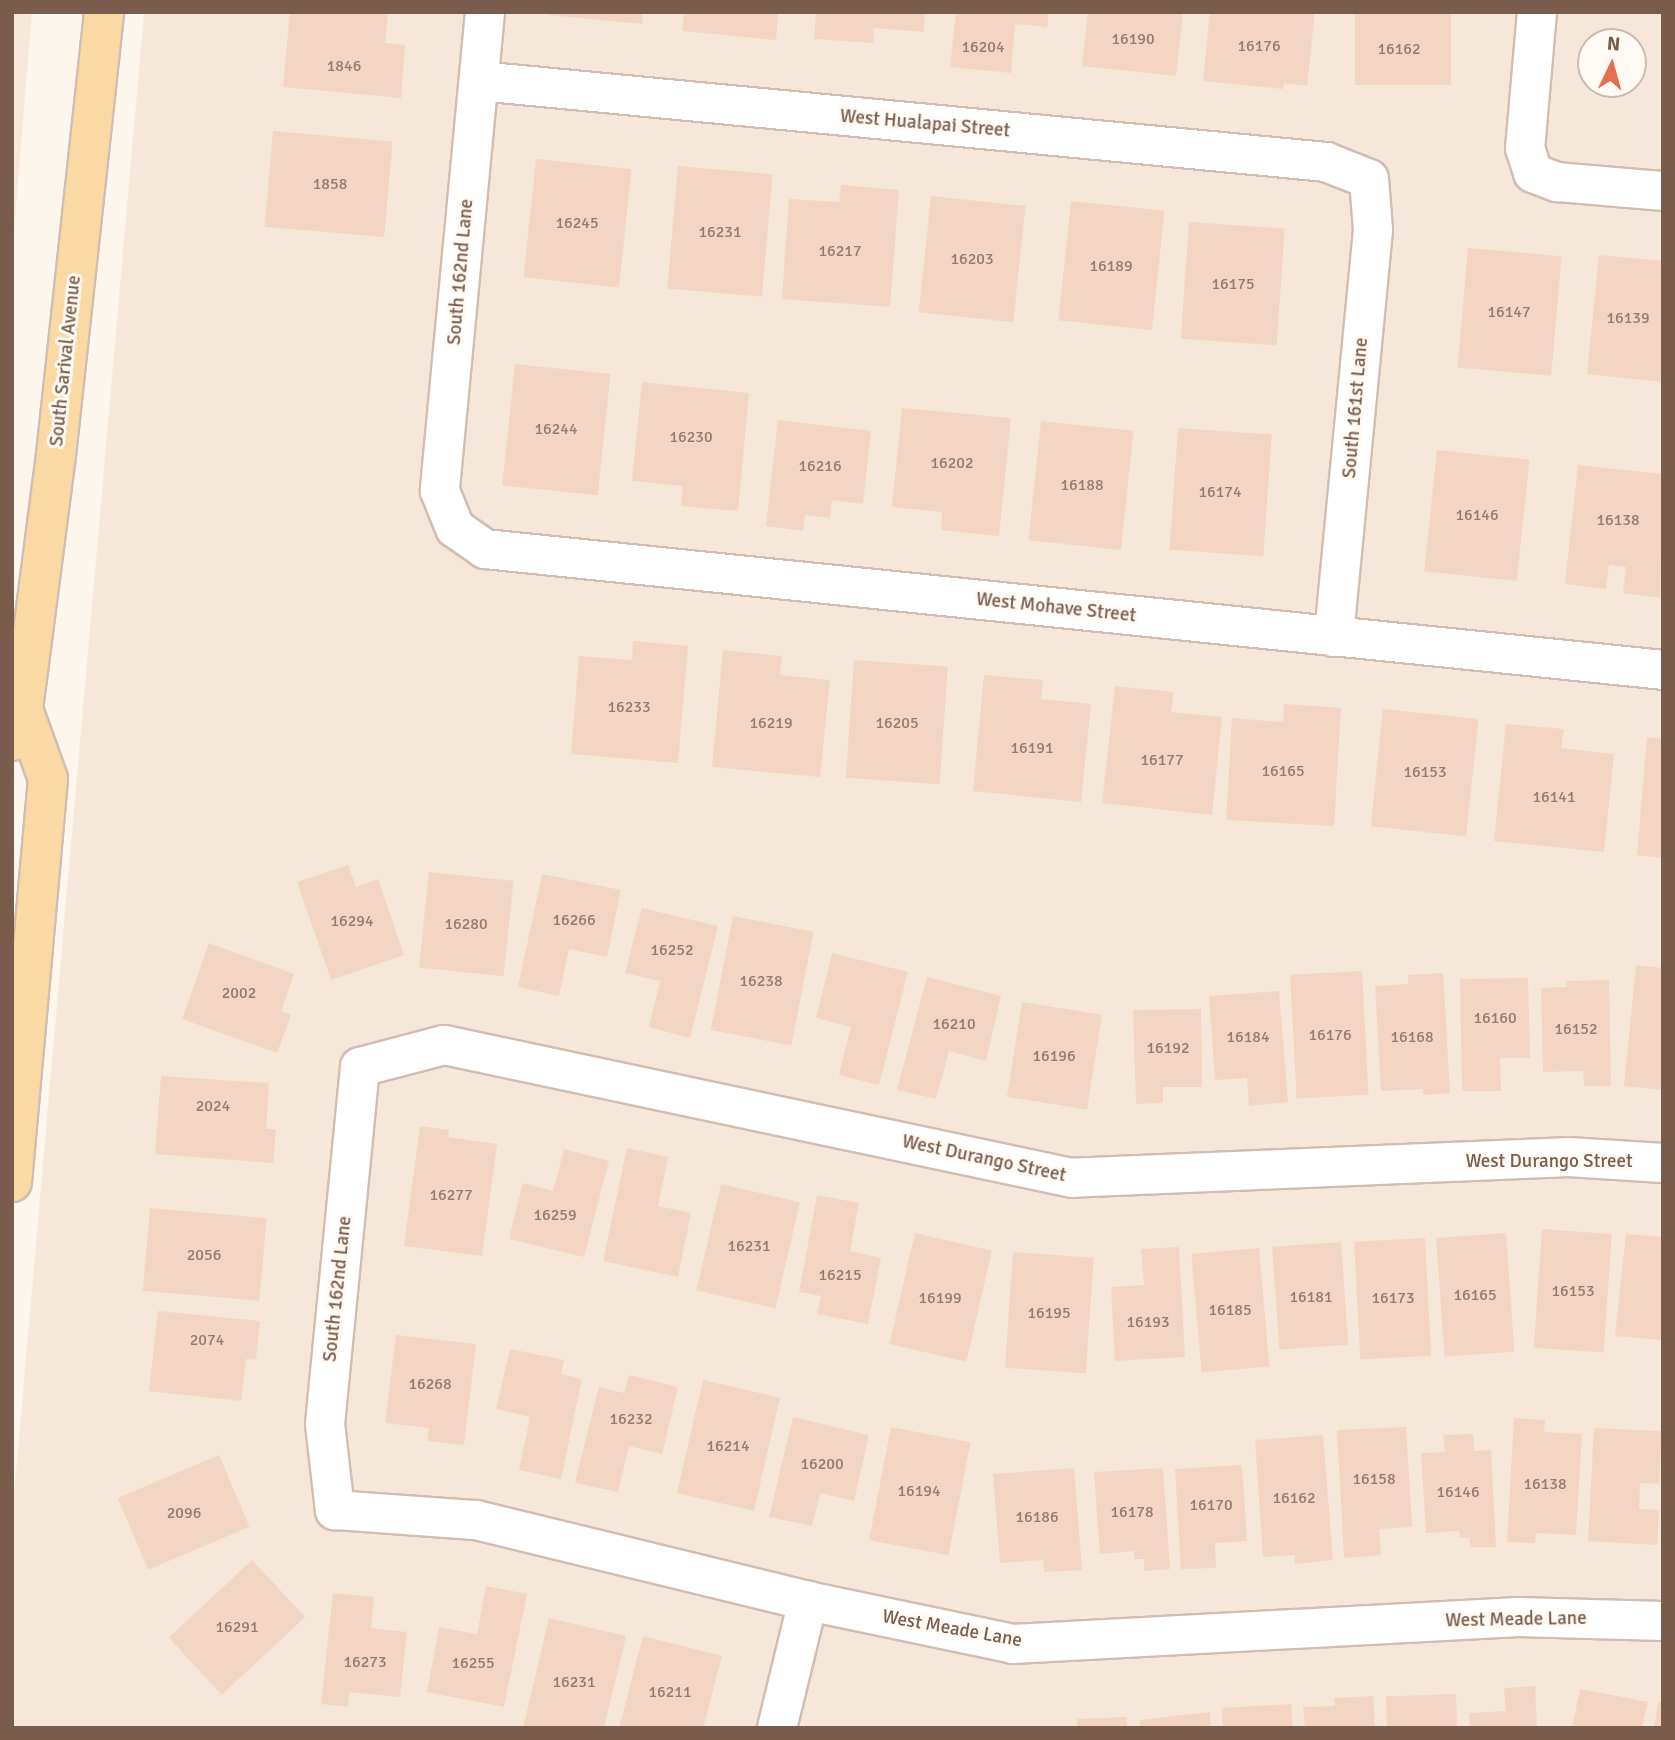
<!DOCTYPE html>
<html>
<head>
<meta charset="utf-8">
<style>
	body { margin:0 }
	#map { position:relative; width:1675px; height:1740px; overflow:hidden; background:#fdf6ec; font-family:Signika,sans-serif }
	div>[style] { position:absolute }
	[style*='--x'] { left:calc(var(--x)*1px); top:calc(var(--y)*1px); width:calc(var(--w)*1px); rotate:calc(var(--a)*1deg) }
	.residential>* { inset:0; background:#f5e8da }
	.building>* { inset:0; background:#f3d5c3; transform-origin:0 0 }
	.roads { filter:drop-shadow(2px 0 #d1beb0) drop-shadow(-2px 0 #d1beb0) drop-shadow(0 2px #d1beb0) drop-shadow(0 -2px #d1beb0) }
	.minor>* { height:38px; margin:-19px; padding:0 19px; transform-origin:19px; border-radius:19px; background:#fff }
	.major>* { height:38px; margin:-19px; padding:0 19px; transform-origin:19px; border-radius:19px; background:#fbd9a5 }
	span { translate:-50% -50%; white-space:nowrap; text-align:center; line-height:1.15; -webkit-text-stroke:6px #fffaf3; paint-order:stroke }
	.number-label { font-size:16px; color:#987a6a }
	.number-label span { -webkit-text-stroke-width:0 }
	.street-label { font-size:19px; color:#7a5c4d }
	.frame { position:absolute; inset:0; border:14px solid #7a5c4d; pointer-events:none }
	.north { position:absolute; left:1577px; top:28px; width:70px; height:70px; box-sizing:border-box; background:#fffaf3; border:2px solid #cabbb1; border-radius:50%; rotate:5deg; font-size:19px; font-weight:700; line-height:28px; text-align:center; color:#7a5c4d }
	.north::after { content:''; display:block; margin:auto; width:24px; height:32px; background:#e76f51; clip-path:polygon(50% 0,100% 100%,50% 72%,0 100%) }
</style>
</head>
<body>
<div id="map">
	<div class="residential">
		<div style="clip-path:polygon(12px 12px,32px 12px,12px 255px)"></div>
		<div style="clip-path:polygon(evenodd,144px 12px,1663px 12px,1663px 1728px,12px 1728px,12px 1517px,144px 12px,1591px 42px,1633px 42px,1633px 84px,1591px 84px,1591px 42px)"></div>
	</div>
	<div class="building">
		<div style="clip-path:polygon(290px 12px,388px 12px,385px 43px,405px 45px,401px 98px,283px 87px)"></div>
		<div style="clip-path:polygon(549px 12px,643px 12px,642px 24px,548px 15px)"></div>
		<div style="clip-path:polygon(684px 12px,778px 12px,776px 40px,682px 31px)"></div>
		<div style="clip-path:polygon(816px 12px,925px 12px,924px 32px,874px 28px,873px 43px,814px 39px)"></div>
		<div style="clip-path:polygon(956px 12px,1049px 12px,1047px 27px,1015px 24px,1011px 73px,950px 67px)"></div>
		<div style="clip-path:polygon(1088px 12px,1183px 12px,1176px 76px,1082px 66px)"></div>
		<div style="clip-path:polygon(1210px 12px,1315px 12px,1307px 86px,1284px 83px,1283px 89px,1203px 81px)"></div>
		<div style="left:1355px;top:12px;width:96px;height:73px"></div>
		<div style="left:273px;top:131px;width:120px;height:96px;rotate:5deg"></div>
		<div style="left:536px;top:159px;width:96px;height:119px;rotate:6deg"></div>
		<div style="left:678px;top:166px;width:95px;height:123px;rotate:5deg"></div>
		<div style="clip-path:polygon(841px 185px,899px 190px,890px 307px,782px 299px,789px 199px,839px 202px)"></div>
		<div style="left:931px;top:196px;width:95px;height:117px;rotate:6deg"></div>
		<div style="left:1071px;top:201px;width:94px;height:120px;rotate:6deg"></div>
		<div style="left:1189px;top:222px;width:96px;height:117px;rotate:4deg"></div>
		<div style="left:1468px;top:248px;width:94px;height:120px;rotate:5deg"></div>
		<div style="clip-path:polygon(1599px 255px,1663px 261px,1663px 382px,1587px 374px)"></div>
		<div style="left:515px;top:364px;width:96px;height:122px;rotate:6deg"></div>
		<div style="clip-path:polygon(642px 382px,749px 393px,738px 511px,681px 506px,683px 486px,632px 481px)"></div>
		<div style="clip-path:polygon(902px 408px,1011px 418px,999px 536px,941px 530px,942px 512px,892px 507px)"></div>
		<div style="clip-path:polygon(778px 420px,871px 431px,863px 504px,832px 500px,830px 518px,805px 515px,803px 531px,766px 526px)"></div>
		<div style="left:1041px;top:421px;width:93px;height:120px;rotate:6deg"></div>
		<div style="left:1178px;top:428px;width:94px;height:122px;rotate:4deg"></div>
		<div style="left:1437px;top:450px;width:93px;height:122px;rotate:6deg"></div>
		<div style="clip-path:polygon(1578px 465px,1663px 474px,1660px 598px,1623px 593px,1626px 567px,1609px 565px,1606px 589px,1565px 584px)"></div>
		<div style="clip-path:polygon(633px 641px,688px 646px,678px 763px,571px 754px,579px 656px,632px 660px)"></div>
		<div style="clip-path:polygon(723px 650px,782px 656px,780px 675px,830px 680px,820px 777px,712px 767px)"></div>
		<div style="left:854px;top:660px;width:94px;height:118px;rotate:4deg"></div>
		<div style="clip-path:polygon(984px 675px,1043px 680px,1041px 699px,1091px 704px,1081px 802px,973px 791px)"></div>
		<div style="clip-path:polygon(1115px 686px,1174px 692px,1171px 712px,1222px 717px,1212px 815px,1102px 803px)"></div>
		<div style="clip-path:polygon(1284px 704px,1341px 708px,1334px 826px,1226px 820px,1232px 718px,1283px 722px)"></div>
		<div style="left:1383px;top:709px;width:96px;height:118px;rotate:6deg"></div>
		<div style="clip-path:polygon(1506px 724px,1564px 729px,1561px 748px,1614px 754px,1604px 852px,1494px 841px)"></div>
		<div style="clip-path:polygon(1647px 737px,1663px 739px,1663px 858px,1637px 855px)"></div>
		<div style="clip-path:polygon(348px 865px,356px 887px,378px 879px,404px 955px,331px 980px,297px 882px)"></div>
		<div style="left:429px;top:872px;width:85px;height:96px;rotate:6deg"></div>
		<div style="clip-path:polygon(542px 874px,621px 890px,607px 957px,569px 949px,559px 996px,518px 987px)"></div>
		<div style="clip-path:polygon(642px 908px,718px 926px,690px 1038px,649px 1027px,660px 981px,625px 973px)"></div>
		<div style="left:733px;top:916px;width:82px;height:116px;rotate:11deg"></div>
		<div style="clip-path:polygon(209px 943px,294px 974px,281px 1011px,291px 1015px,277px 1053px,182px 1019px)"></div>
		<div style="clip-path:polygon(832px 953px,908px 972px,879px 1085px,839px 1075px,851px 1027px,816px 1018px)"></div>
		<div style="clip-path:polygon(1636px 965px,1663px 968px,1663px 1090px,1624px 1086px)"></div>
		<div style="left:1362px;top:971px;width:124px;height:72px;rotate:87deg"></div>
		<div style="clip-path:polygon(1443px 973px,1450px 1093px,1423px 1095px,1423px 1089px,1381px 1091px,1375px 986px,1408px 984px,1408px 975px)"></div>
		<div style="clip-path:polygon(927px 977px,1001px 996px,986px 1061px,949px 1051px,936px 1099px,897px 1090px)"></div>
		<div style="clip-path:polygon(1528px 978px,1530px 1058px,1500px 1058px,1501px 1091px,1462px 1091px,1460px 979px)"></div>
		<div style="clip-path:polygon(1609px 980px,1611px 1086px,1584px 1086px,1583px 1071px,1543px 1072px,1541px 988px,1567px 987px,1567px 981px)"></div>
		<div style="clip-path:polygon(1279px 991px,1288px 1102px,1249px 1106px,1247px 1078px,1215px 1080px,1209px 996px)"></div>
		<div style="left:1022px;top:1002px;width:81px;height:96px;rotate:9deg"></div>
		<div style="clip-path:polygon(1201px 1009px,1202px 1087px,1163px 1087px,1163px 1103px,1136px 1104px,1133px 1010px)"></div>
		<div style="clip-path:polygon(161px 1076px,269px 1083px,266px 1129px,276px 1129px,273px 1163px,155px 1154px)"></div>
		<div style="clip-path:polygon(420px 1126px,449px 1130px,448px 1137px,497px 1144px,482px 1256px,404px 1246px)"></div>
		<div style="clip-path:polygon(627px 1148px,668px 1157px,658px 1206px,691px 1213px,678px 1277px,603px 1261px)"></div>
		<div style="clip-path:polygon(564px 1149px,609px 1161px,584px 1257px,509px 1239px,523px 1183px,553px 1191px)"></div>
		<div style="left:721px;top:1184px;width:81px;height:109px;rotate:13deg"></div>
		<div style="clip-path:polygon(817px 1195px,859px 1203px,850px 1251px,881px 1258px,868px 1324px,817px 1314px,821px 1296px,799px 1292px)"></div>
		<div style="left:150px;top:1208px;width:117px;height:83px;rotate:5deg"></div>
		<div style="left:1542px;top:1229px;width:70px;height:119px;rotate:4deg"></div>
		<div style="left:915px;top:1233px;width:79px;height:114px;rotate:13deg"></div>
		<div style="left:1506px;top:1233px;width:119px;height:70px;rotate:86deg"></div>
		<div style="clip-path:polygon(1626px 1234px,1663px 1237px,1663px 1340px,1615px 1336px)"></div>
		<div style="left:1425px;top:1238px;width:118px;height:71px;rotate:87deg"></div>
		<div style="left:1341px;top:1242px;width:103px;height:69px;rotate:86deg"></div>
		<div style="clip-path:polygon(1179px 1247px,1185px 1357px,1115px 1361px,1111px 1287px,1144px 1285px,1141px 1249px)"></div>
		<div style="left:1259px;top:1248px;width:119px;height:68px;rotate:85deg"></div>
		<div style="left:1013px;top:1252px;width:81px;height:116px;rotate:4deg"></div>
		<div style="clip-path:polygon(158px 1311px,260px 1321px,256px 1360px,246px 1359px,241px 1401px,149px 1391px)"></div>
		<div style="clip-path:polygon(396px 1335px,476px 1344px,464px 1445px,427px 1441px,429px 1428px,385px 1423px)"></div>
		<div style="clip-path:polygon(510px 1349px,564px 1360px,561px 1374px,582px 1379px,561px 1479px,519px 1470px,530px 1417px,496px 1409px)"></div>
		<div style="clip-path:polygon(629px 1375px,678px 1387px,662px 1454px,629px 1446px,618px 1492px,575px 1483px,599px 1387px,624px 1393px)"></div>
		<div style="left:703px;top:1380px;width:79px;height:116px;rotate:13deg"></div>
		<div style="clip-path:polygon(793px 1417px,869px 1435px,854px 1501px,820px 1493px,812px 1526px,769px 1517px)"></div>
		<div style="clip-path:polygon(1514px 1418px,1545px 1420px,1544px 1432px,1582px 1434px,1576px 1535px,1536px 1533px,1535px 1543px,1507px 1542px)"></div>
		<div style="left:891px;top:1427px;width:81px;height:115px;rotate:11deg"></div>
		<div style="clip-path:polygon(1406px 1427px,1412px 1527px,1379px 1529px,1381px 1555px,1344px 1558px,1337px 1430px)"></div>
		<div style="clip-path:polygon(1594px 1428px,1662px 1431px,1659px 1484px,1640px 1483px,1639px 1509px,1659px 1510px,1657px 1545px,1588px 1541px)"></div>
		<div style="clip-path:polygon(1473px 1434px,1474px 1451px,1491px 1450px,1496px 1547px,1470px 1547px,1470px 1538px,1460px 1538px,1459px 1531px,1426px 1533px,1421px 1453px,1445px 1452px,1443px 1435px)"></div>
		<div style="clip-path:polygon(1323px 1435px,1333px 1560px,1295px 1564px,1295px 1555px,1263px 1557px,1255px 1440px)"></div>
		<div style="left:219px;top:1455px;width:78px;height:110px;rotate:67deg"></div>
		<div style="clip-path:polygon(1242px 1465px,1247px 1541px,1215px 1543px,1216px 1568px,1181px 1569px,1175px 1469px)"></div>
		<div style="clip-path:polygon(1074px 1468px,1082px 1570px,1044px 1572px,1043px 1560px,1000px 1563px,993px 1474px)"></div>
		<div style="clip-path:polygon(1163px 1468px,1170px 1569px,1144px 1571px,1144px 1559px,1134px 1559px,1134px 1551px,1100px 1554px,1094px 1472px)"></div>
		<div style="left:252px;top:1560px;width:78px;height:114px;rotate:47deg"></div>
		<div style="clip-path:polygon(486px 1586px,527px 1594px,504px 1707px,427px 1692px,439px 1627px,477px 1634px)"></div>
		<div style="clip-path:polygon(333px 1593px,374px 1597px,371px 1628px,407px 1632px,400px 1697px,349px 1692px,348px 1707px,321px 1704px)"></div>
		<div style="clip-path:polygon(549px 1618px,626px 1636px,604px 1728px,523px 1728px)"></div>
		<div style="clip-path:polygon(643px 1636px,722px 1656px,703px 1728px,619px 1728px)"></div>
		<div style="clip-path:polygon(1535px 1686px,1537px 1728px,1470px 1728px,1469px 1713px,1506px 1711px,1504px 1688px)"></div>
		<div style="clip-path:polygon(1580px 1689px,1648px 1702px,1642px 1728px,1572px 1728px)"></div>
		<div style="left:1456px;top:1694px;width:34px;height:70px;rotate:88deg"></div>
		<div style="clip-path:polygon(1373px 1696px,1375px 1728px,1305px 1728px,1303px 1707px,1335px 1706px,1334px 1698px)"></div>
		<div style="clip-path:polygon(1658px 1702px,1663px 1703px,1663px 1728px,1654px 1728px)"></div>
		<div style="clip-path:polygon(1291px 1704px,1293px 1728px,1223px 1728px,1222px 1708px)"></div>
		<div style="clip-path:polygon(1210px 1712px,1211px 1728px,1140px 1728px,1140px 1720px)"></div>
		<div style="clip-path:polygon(1127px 1717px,1127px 1728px,1077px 1728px,1077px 1719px)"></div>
	</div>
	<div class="roads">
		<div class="minor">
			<div style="--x:485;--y:12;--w:481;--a:95.4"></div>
			<div style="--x:440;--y:491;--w:40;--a:68"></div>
			<div style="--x:455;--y:528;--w:37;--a:35"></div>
			<div style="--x:485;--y:549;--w:1184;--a:5.86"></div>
			<div style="--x:1537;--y:12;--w:137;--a:95"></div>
			<div style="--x:1525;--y:148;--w:26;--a:72"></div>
			<div style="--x:1533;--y:173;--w:26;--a:21"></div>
			<div style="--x:1557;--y:182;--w:106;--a:4.9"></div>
			<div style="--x:479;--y:81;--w:851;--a:5.46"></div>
			<div style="--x:1326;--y:162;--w:46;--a:21.6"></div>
			<div style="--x:1369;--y:179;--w:51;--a:85.5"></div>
			<div style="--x:1373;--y:230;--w:409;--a:95.5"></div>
			<div style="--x:1663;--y:1163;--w:95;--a:-176.4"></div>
			<div style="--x:1568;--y:1157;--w:496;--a:177.6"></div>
			<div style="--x:1072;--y:1178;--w:642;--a:-168.04"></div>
			<div style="--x:444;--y:1045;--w:87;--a:165.3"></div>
			<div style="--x:360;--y:1067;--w:359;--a:95.6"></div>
			<div style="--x:325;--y:1424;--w:87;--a:83.4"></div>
			<div style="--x:335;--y:1510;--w:141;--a:4.1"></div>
			<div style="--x:476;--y:1520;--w:342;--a:13.7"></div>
			<div style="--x:808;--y:1601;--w:209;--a:11.8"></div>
			<div style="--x:1013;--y:1644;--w:506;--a:-3.06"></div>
			<div style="--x:1518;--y:1617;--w:145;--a:1.6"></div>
			<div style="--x:777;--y:1728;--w:131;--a:-76.3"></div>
		</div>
		<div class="major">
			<div style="--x:12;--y:741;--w:34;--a:-71"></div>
			<div style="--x:23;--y:709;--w:256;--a:-82.6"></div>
			<div style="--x:56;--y:455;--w:446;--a:-83.8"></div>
			<div style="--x:12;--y:1182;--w:405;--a:-84.9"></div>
			<div style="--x:48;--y:779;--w:74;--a:-109.7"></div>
		</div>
	</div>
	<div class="number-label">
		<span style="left:1133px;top:39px">16190</span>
		<span style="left:1259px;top:46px">16176</span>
		<span style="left:983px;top:47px">16204</span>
		<span style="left:1399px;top:49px">16162</span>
		<span style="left:344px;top:66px">1846</span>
		<span style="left:330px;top:184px">1858</span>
		<span style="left:577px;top:223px">16245</span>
		<span style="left:720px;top:232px">16231</span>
		<span style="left:840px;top:251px">16217</span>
		<span style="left:972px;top:259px">16203</span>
		<span style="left:1111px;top:266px">16189</span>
		<span style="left:1233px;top:284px">16175</span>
		<span style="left:1509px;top:312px">16147</span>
		<span style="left:1628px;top:318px">16139</span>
		<span style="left:556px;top:429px">16244</span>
		<span style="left:691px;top:437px">16230</span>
		<span style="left:952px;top:463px">16202</span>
		<span style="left:820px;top:466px">16216</span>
		<span style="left:1082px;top:485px">16188</span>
		<span style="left:1220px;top:492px">16174</span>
		<span style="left:1477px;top:515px">16146</span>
		<span style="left:1618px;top:520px">16138</span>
		<span style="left:629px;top:707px">16233</span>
		<span style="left:771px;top:723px">16219</span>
		<span style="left:897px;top:723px">16205</span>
		<span style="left:1032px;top:748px">16191</span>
		<span style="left:1162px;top:760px">16177</span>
		<span style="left:1283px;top:771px">16165</span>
		<span style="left:1425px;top:772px">16153</span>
		<span style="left:1554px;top:797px">16141</span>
		<span style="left:574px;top:920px">16266</span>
		<span style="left:352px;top:921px">16294</span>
		<span style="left:466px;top:924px">16280</span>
		<span style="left:672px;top:950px">16252</span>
		<span style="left:761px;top:981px">16238</span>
		<span style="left:239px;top:993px">2002</span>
		<span style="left:1495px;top:1018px">16160</span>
		<span style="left:954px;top:1024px">16210</span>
		<span style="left:1576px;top:1029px">16152</span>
		<span style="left:1330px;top:1035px">16176</span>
		<span style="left:1248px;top:1037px">16184</span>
		<span style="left:1412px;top:1037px">16168</span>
		<span style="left:1168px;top:1048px">16192</span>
		<span style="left:1054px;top:1056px">16196</span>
		<span style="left:213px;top:1106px">2024</span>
		<span style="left:451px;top:1195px">16277</span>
		<span style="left:555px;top:1215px">16259</span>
		<span style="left:749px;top:1246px">16231</span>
		<span style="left:204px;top:1255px">2056</span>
		<span style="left:840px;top:1275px">16215</span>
		<span style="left:1573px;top:1291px">16153</span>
		<span style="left:1475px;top:1295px">16165</span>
		<span style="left:1311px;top:1297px">16181</span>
		<span style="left:940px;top:1298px">16199</span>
		<span style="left:1393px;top:1298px">16173</span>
		<span style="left:1230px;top:1310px">16185</span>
		<span style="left:1049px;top:1313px">16195</span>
		<span style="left:1148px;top:1322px">16193</span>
		<span style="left:207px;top:1340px">2074</span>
		<span style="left:430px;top:1384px">16268</span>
		<span style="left:631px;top:1419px">16232</span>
		<span style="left:728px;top:1446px">16214</span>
		<span style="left:822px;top:1464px">16200</span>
		<span style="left:1374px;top:1479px">16158</span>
		<span style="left:1545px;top:1484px">16138</span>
		<span style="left:919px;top:1491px">16194</span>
		<span style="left:1458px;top:1492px">16146</span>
		<span style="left:1294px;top:1498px">16162</span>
		<span style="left:1211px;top:1505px">16170</span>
		<span style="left:1132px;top:1512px">16178</span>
		<span style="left:184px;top:1513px">2096</span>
		<span style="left:1037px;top:1517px">16186</span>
		<span style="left:237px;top:1627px">16291</span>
		<span style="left:365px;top:1662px">16273</span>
		<span style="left:473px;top:1663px">16255</span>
		<span style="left:574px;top:1682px">16231</span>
		<span style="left:670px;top:1692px">16211</span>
	</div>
	<div class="street-label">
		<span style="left:925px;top:124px;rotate:5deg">West Hualapai Street</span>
		<span style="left:461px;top:272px;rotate:-85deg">South 162nd Lane</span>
		<span style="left:66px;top:361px;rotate:-84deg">South Sarival Avenue</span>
		<span style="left:1356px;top:408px;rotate:-85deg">South 161st Lane</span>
		<span style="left:1056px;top:608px;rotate:6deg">West Mohave Street</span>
		<span style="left:984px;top:1159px;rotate:12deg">West Durango Street</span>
		<span style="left:1549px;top:1162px">West Durango Street</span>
		<span style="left:338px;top:1289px;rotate:-84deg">South 162nd Lane</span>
		<span style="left:1516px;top:1620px;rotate:-1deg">West Meade Lane</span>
		<span style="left:952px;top:1629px;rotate:10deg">West Meade Lane</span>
	</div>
	<div class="frame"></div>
	<div class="north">N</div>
</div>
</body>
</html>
